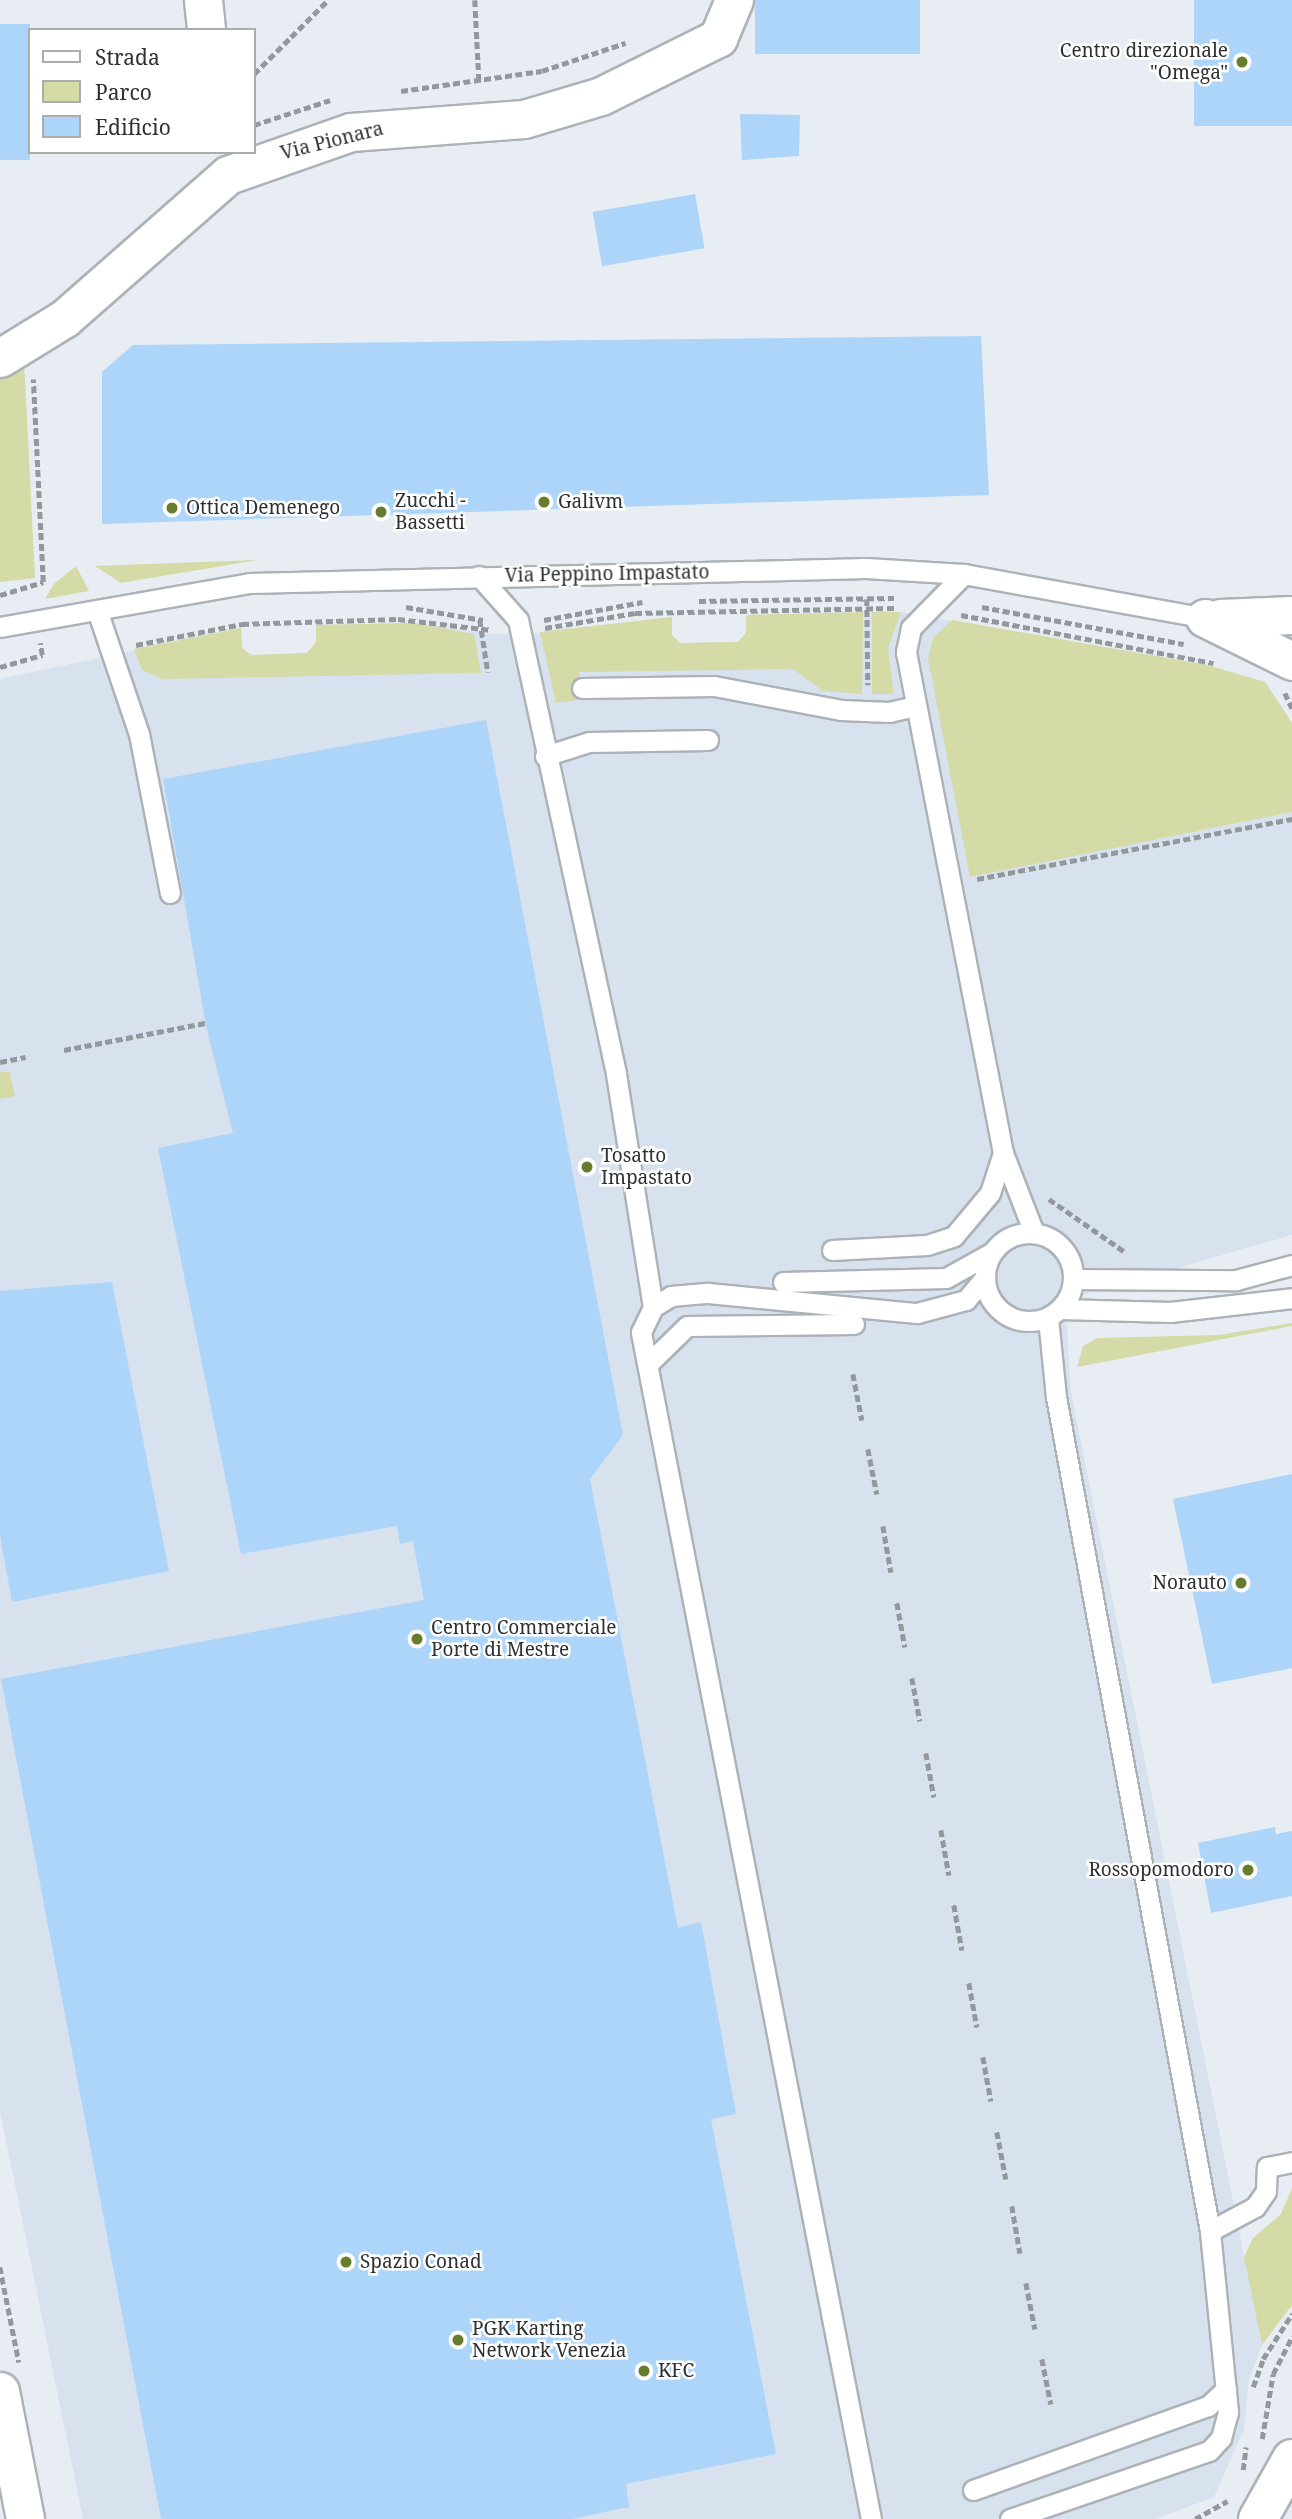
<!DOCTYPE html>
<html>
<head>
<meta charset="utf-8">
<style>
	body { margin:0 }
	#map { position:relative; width:1292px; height:2519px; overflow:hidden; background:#e7edf3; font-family:"Noto Serif",serif }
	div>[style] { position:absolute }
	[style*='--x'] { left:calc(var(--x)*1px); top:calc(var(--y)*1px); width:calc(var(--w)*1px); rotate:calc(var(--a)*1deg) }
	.built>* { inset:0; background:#d7e2ee }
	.green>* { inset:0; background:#d4dba6 }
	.building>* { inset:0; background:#add5f9; transform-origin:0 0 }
	.path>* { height:4.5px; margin-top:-2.25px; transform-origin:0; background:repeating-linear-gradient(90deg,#93989c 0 7px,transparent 0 10.5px) }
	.roads { filter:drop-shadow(2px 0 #acb3b8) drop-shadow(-2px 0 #acb3b8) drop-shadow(0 2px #acb3b8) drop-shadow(0 -2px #acb3b8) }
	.lane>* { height:19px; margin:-9.5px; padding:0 9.5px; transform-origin:9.5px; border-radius:9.5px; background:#fff }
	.lane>.ring { margin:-9.5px; padding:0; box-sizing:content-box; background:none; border:19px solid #fff; border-radius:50% }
	.street>* { height:37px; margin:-18.5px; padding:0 18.5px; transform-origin:18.5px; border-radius:18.5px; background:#fff }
	.secondary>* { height:38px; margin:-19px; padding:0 19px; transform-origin:19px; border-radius:19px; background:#fff }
	.dots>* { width:19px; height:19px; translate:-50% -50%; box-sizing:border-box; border:4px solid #fff; border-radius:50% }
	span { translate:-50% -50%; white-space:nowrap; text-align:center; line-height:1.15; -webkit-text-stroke:5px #fff; paint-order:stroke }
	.poi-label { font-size:19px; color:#2e3133 }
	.right { translate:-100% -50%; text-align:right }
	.left { translate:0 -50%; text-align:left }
	.street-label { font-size:19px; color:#2e3133 }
	.legend { position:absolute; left:28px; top:28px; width:228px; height:126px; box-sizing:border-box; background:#fff; border:2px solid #abadad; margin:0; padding:9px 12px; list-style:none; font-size:21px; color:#2e3133 }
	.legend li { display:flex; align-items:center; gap:14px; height:35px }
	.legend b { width:35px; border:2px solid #abadad }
</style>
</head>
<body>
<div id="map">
	<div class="built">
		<div style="clip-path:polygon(901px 612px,1207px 665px,1265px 682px,1292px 723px,1292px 1235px,1080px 1296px,1066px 1313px,1071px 1392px,1262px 2345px,1249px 2380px,1244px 2429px,1214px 2497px,1155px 2519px,83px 2519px,0 2111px,0 679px,241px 628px,242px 648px,251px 655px,308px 653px,316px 642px,316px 625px,414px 623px,489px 634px,579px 632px,672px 617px,672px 635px,680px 643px,738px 642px,746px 633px,746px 615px)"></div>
	</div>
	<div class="green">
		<div style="clip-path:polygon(24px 359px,35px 578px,0 582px,0 367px)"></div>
		<div style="clip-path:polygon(258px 560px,121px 583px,95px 566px)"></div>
		<div style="clip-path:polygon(76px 566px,89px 591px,45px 599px,54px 584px)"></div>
		<div style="clip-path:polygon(863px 612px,862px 694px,823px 691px,793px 669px,579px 672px,583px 699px,556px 703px,540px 632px,672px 617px,672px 635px,680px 643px,738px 642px,746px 633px,746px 615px)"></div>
		<div style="clip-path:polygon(872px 612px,901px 612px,888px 648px,894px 694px,872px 694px)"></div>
		<div style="clip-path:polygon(952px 620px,1207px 665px,1265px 682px,1292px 723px,1292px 812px,970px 877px,928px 658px,933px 638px)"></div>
		<div style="clip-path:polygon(414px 623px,474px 634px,481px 673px,163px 679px,142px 670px,134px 649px,241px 628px,242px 648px,251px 655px,307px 653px,316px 642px,316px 625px)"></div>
		<div style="clip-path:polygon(0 1072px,10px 1072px,15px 1096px,0 1099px)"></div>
		<div style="clip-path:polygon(1292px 1323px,1292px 1326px,1077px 1367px,1083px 1346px,1097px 1338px,1219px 1335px)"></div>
		<div style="clip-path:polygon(1292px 2188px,1292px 2305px,1262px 2345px,1244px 2257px,1253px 2238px,1281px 2214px)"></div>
	</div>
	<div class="building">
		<div style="left:755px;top:0;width:165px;height:54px"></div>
		<div style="left:1194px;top:0;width:98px;height:126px"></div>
		<div style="left:30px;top:24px;width:136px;height:30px;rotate:90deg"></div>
		<div style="clip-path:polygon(740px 114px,800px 115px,799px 156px,742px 160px)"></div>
		<div style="left:695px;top:194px;width:55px;height:104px;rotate:80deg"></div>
		<div style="clip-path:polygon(981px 336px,989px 495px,102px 524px,102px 372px,133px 345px)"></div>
		<div style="clip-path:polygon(486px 720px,623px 1435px,590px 1479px,678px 1928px,701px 1922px,736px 2114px,711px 2119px,776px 2454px,626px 2484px,629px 2507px,572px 2519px,161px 2519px,1px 1679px,424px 1600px,413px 1541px,400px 1544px,397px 1526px,241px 1554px,158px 1148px,233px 1133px,207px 1031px,163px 779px)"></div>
		<div style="clip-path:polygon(112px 1282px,169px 1571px,12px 1602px,0 1536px,0 1291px)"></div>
		<div style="clip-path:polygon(1292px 1474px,1292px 1668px,1212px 1684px,1173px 1499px)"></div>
		<div style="clip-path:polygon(1275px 1827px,1276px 1834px,1292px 1831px,1292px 1896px,1211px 1913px,1198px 1843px)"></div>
	</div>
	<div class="path">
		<div style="--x:475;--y:0;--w:80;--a:87.1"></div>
		<div style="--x:254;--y:74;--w:105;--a:-45"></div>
		<div style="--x:401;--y:91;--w:142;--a:-8.1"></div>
		<div style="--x:542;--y:71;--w:88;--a:-18.6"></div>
		<div style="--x:254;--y:125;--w:80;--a:-18.2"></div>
		<div style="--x:0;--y:595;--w:45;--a:-16.8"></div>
		<div style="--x:43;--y:582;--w:203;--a:-92.8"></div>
		<div style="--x:867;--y:599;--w:86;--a:89.3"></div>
		<div style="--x:699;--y:601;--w:195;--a:-0.9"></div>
		<div style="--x:406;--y:607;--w:78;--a:9.6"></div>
		<div style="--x:982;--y:607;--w:205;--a:10.4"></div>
		<div style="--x:961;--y:615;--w:257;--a:10.8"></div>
		<div style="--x:480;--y:620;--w:53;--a:81.3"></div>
		<div style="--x:544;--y:620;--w:100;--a:-10.4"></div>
		<div style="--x:545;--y:628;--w:91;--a:-9.5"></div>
		<div style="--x:635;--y:613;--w:260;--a:-1.1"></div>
		<div style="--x:136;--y:645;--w:108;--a:-11.2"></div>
		<div style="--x:242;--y:624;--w:156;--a:-1.8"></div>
		<div style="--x:398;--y:619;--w:94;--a:6.7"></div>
		<div style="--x:0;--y:667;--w:44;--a:-15.9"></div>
		<div style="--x:42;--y:655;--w:12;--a:-99"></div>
		<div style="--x:1285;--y:693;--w:17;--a:65"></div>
		<div style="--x:977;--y:879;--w:321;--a:-10.8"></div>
		<div style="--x:64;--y:1050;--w:145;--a:-10.8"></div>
		<div style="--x:0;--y:1062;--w:26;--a:-11"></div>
		<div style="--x:1049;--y:1199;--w:93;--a:34.9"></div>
		<div style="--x:853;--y:1374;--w:47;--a:78.9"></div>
		<div style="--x:868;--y:1449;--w:46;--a:78.7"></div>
		<div style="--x:883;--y:1526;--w:47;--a:80.1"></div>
		<div style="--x:897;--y:1603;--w:45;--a:79.7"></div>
		<div style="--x:912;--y:1678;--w:44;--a:79.5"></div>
		<div style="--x:926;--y:1753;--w:45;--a:79.7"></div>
		<div style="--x:941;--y:1830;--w:46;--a:79.9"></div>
		<div style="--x:954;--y:1905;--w:46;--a:79.9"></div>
		<div style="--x:969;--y:1983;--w:45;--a:79.7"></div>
		<div style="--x:983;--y:2057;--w:45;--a:79.7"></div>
		<div style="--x:997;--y:2132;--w:48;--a:79.2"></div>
		<div style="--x:1012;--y:2206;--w:48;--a:80.3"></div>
		<div style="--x:0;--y:2267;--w:97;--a:78.7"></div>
		<div style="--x:1026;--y:2283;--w:47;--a:78.9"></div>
		<div style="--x:1042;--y:2359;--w:46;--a:78.7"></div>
		<div style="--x:1253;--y:2387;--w:30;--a:-70"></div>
		<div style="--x:1263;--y:2359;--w:54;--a:-57.2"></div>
		<div style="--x:1262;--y:2439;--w:66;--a:-80.4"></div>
		<div style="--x:1273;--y:2374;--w:42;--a:-62.8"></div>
		<div style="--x:1243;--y:2470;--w:23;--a:-83"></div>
		<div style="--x:1195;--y:2519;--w:37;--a:-29"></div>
	</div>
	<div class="roads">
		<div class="lane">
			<div style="--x:964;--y:574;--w:76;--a:134.5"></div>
			<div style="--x:911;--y:628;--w:25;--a:102"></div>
			<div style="--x:906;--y:652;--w:510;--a:79.04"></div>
			<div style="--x:1003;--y:1153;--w:86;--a:68.8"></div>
			<div style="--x:479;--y:576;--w:59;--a:48.4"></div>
			<div style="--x:518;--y:620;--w:464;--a:77.8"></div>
			<div style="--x:616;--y:1074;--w:236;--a:81"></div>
			<div style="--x:97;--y:610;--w:131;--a:71.3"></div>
			<div style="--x:139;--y:734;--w:162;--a:79"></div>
			<div style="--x:0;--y:627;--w:254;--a:-10"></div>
			<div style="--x:250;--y:583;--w:616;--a:-1.39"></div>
			<div style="--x:866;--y:568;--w:98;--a:3.5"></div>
			<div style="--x:964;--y:574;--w:245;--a:10.3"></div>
			<div style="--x:582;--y:688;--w:132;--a:-0.9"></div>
			<div style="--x:714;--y:686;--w:129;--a:10.7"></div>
			<div style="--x:841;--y:710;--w:48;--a:2.4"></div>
			<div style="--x:889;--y:712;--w:27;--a:-13"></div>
			<div style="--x:545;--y:756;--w:46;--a:-17.7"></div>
			<div style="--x:589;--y:742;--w:119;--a:-1"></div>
			<div class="ring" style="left:985px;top:1233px;width:69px;height:69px"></div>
			<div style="--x:832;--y:1250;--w:95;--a:-3"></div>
			<div style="--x:927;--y:1245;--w:28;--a:-18"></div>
			<div style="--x:954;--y:1236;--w:56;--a:-50.1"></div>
			<div style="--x:990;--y:1193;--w:42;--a:-72"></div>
			<div style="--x:1074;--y:1279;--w:162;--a:0.4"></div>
			<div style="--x:1236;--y:1280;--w:58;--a:-15"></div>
			<div style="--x:783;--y:1282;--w:163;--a:-1.4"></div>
			<div style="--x:946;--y:1278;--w:51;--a:-29.1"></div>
			<div style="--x:1061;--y:1309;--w:109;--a:1.6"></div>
			<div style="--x:1170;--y:1312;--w:123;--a:-6.5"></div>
			<div style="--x:648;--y:1364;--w:54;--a:-44.3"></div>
			<div style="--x:687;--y:1326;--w:167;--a:-0.7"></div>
			<div style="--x:1210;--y:2231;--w:51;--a:-28.1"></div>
			<div style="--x:1255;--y:2207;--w:19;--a:-55"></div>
			<div style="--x:1266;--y:2191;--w:24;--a:-88"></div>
			<div style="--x:1267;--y:2167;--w:25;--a:-11"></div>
			<div style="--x:973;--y:2490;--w:250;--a:-19.7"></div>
			<div style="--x:1208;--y:2406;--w:25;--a:-43"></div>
			<div style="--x:871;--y:2519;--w:1209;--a:-100.97"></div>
			<div style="--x:641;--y:1332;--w:28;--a:-64"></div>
			<div style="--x:653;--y:1307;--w:21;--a:-31"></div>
			<div style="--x:671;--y:1296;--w:37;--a:-5"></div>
			<div style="--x:708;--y:1293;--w:210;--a:5.5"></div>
			<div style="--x:917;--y:1313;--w:51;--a:-14.9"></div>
			<div style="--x:966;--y:1300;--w:30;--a:-50"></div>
			<div style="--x:1010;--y:2519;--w:210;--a:-18.9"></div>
			<div style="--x:1209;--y:2451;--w:18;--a:-47"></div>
			<div style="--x:1221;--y:2438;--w:27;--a:-75"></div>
			<div style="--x:1228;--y:2412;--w:182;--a:-95.7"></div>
			<div style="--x:1210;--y:2231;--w:848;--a:-100.46"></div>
			<div style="--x:1056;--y:1397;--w:79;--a:-95.8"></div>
		</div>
		<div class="street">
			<div style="--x:203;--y:0;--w:30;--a:84"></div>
			<div style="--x:0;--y:358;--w:76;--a:-31.6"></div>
			<div style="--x:65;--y:318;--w:217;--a:-41.3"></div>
			<div style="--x:228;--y:175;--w:130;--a:-19.3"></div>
			<div style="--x:351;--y:132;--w:173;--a:-4.3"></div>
			<div style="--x:524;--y:119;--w:80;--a:-16.6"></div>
			<div style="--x:601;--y:96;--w:131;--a:-26.4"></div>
			<div style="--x:718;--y:38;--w:41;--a:-67.2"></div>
			<div style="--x:1205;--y:618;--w:97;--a:26.3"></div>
			<div style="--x:1220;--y:618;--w:72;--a:-2.4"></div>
			<div style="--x:0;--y:2391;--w:130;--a:78.9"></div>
		</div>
		<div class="secondary">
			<div style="--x:1258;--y:2519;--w:69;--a:-60.5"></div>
		</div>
	</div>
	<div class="dots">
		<div style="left:1242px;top:62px;background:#677c2d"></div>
		<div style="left:544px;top:502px;background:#677c2d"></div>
		<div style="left:172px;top:508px;background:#677c2d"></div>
		<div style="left:381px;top:512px;background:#677c2d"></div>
		<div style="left:587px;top:1167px;background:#677c2d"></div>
		<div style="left:1241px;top:1583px;background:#677c2d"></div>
		<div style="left:417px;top:1639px;background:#677c2d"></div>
		<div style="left:1248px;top:1870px;background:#677c2d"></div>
		<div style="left:346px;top:2262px;background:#677c2d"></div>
		<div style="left:458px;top:2340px;background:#677c2d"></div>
		<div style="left:644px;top:2371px;background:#677c2d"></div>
	</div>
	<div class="poi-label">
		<span class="right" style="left:1228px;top:62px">Centro direzionale<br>"Omega"</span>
		<span class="left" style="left:395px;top:512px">Zucchi -<br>Bassetti</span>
		<span class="left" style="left:558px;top:502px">Galivm</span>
		<span class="left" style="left:186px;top:508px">Ottica Demenego</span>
		<span class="left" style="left:601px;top:1167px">Tosatto<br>Impastato</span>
		<span class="right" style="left:1227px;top:1583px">Norauto</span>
		<span class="left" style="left:431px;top:1639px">Centro Commerciale<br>Porte di Mestre</span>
		<span class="right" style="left:1234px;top:1870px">Rossopomodoro</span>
		<span class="left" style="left:360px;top:2262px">Spazio Conad</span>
		<span class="left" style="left:472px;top:2340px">PGK Karting<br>Network Venezia</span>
		<span class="left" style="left:658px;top:2371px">KFC</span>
	</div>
	<div class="street-label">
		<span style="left:332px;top:141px;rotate:-14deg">Via Pionara</span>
		<span style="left:607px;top:574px;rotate:-1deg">Via Peppino Impastato</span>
	</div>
	<ul class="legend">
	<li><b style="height:9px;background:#fff"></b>Strada</li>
	<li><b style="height:19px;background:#d4dba6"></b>Parco</li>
	<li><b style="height:19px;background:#add5f9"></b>Edificio</li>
	</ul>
</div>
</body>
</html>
